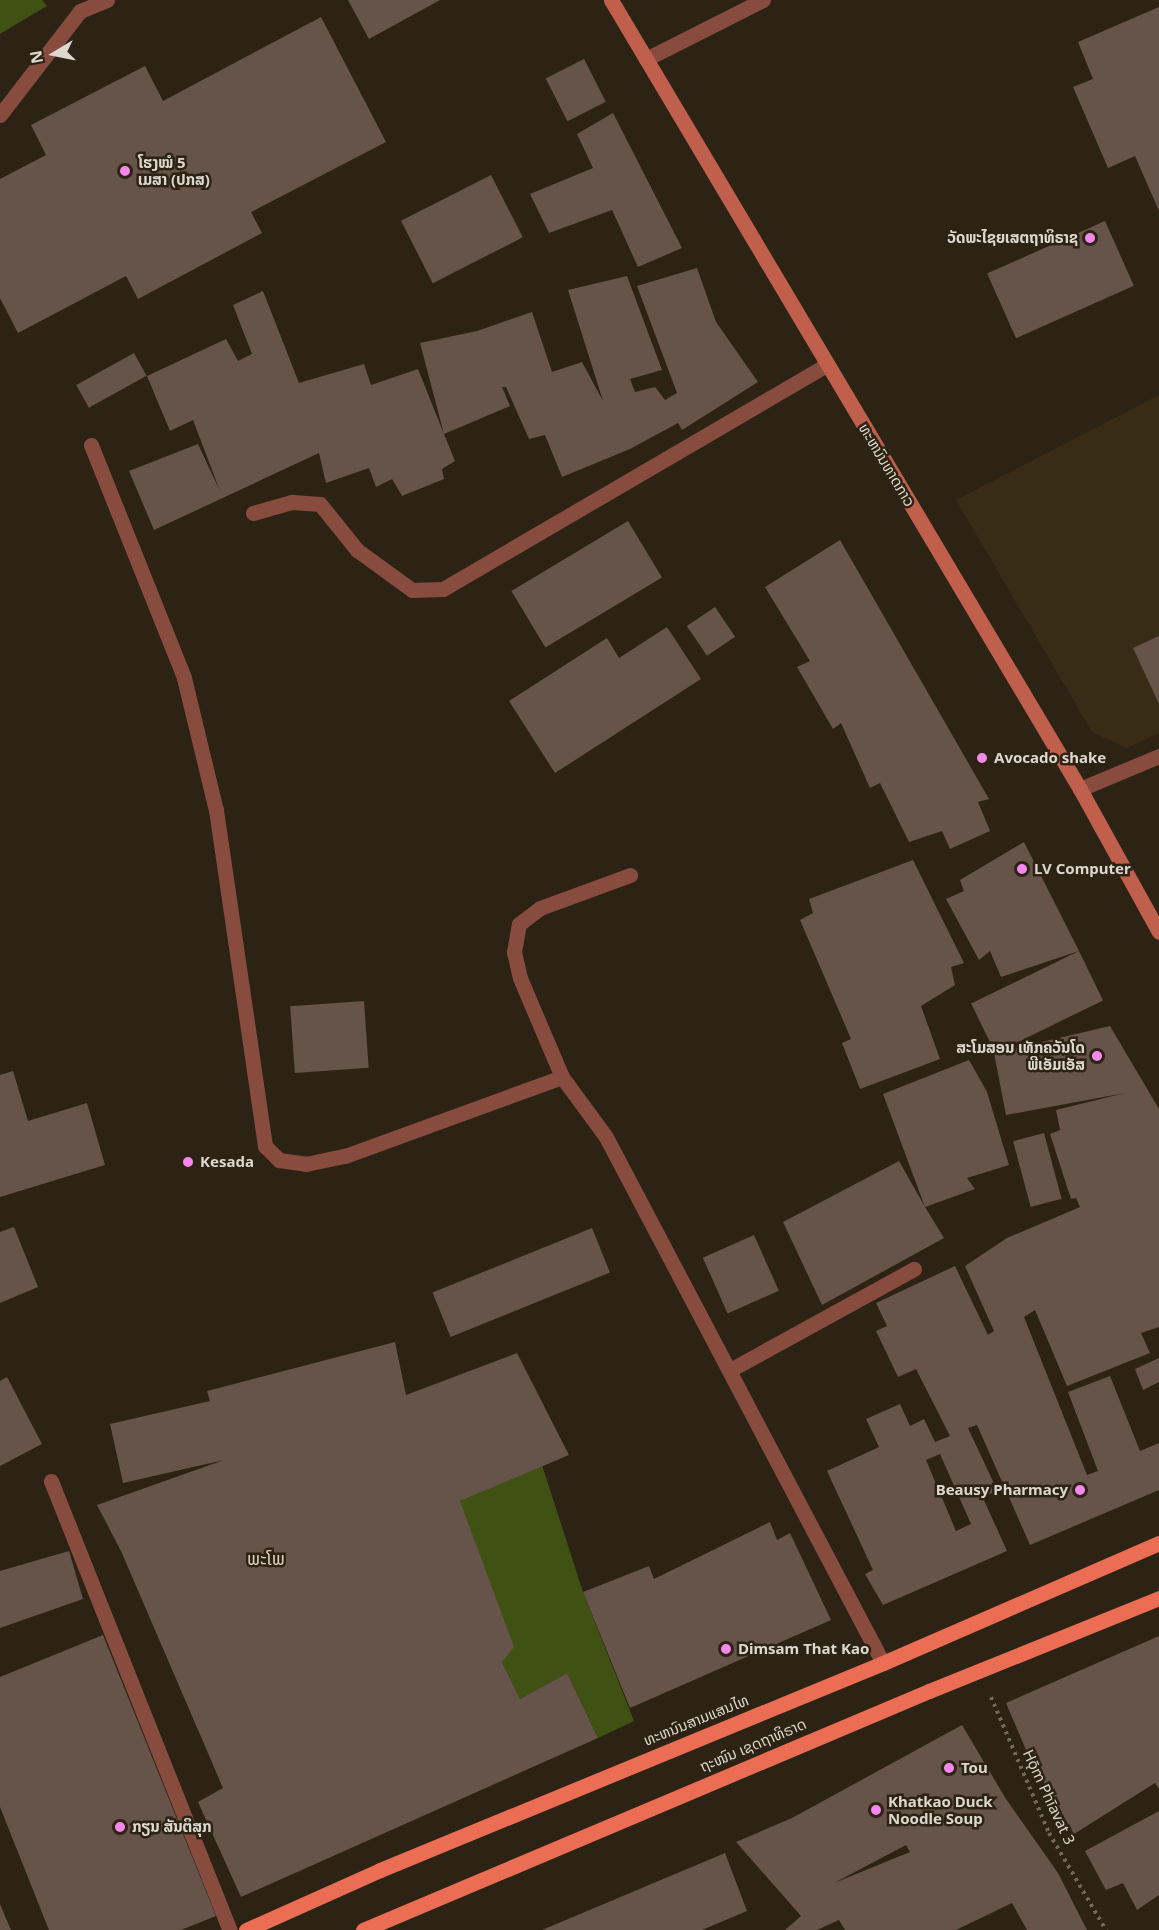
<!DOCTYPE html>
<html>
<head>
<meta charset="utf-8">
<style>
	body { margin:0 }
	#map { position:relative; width:1159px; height:1930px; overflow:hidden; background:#2c2314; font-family:"Noto Sans","Noto Sans Lao",sans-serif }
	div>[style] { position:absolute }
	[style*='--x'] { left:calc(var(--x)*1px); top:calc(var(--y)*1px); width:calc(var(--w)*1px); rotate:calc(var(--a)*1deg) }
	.built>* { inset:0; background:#382c16 }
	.green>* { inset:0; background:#3f5113 }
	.building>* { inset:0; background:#66534a; transform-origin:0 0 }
	.path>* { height:4px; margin-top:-2px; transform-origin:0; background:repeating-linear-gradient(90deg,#71695c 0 3px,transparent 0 7.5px) }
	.lane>* { height:15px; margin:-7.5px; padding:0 7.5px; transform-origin:7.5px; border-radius:7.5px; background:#884c3f }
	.street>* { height:15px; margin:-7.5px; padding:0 7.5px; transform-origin:7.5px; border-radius:7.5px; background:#884c3f }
	.secondary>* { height:15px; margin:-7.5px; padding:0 7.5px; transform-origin:7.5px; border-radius:7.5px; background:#c05f4b }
	.primary>* { height:15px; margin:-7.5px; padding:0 7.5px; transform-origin:7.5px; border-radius:7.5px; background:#eb6e54 }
	.dots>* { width:16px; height:16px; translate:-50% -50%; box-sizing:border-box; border:3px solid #2c2314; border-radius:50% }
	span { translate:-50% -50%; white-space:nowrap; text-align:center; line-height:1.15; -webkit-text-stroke:5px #2c2314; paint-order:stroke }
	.poi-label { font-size:15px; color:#ddd7cd; font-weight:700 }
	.left { translate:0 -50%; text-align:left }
	.right { translate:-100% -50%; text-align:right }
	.street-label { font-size:15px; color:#ddd7cd }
	.quarter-label { font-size:18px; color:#dbd0bd }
	.north { position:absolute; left:24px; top:24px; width:60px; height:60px; -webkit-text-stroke:4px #2c2314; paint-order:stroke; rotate:260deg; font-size:16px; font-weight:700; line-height:24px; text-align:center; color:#ddd7cd }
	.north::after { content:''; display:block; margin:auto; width:21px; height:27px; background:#ddd7cd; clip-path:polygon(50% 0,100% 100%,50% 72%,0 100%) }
</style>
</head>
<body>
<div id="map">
	<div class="built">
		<div style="clip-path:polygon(1159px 395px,1159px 733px,1127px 748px,1092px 732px,956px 500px)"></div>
	</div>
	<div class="green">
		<div style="clip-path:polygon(0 0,42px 0,47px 6px,0 34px)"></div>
		<div style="clip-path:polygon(542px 1465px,583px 1592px,634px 1721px,598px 1738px,567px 1673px,520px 1699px,502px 1662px,460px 1501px)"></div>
	</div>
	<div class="building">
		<div style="clip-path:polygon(348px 0,440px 0,369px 39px)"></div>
		<div style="clip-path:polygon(1159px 7px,1159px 211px,1135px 156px,1108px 168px,1073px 87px,1093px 79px,1078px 42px)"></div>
		<div style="clip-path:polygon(321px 17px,386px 142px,251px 212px,262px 233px,138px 299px,126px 276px,18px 333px,0 298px,0 179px,46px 155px,31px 125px,145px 66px,163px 101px)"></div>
		<div style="left:584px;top:59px;width:48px;height:43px;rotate:63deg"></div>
		<div style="clip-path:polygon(613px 113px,682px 248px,638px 267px,612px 210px,549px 233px,530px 194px,593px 168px,577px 134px)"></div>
		<div style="left:491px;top:175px;width:70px;height:101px;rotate:63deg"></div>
		<div style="left:1105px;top:221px;width:71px;height:129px;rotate:66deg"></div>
		<div style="clip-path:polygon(697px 268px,716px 322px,758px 382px,682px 430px,678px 423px,630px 449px,562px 477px,545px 435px,529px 439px,506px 387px,502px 387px,510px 406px,444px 434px,455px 461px,442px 469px,444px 479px,402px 496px,392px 479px,376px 487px,369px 468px,326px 483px,319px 453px,154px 530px,129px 471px,198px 444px,220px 491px,193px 420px,170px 431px,147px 376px,226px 339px,238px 361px,252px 354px,233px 305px,263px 291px,299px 383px,364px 364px,371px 385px,418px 369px,444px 434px,420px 343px,477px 331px,532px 312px,552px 372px,582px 362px,603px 401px,568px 290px,627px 276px,662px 370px,630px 379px,635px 392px,655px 387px,665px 400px,677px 393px,637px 286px)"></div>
		<div style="left:134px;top:353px;width:26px;height:66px;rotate:61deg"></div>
		<div style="left:628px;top:521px;width:66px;height:136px;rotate:59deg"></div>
		<div style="clip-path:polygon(840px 540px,989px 799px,978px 802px,990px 831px,950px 849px,942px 831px,909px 842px,880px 783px,870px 788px,841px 723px,833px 729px,797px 667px,810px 661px,765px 587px)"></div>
		<div style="left:715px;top:607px;width:36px;height:34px;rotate:56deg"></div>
		<div style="clip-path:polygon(667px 627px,701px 679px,555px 773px,509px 701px,607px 638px,619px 658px)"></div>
		<div style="clip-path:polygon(1159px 636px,1159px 704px,1133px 648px)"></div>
		<div style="clip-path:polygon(1024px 842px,1079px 951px,1001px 977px,990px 951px,979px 960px,946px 899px,964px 891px,960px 880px)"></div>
		<div style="clip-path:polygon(913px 860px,964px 963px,951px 967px,955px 985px,921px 1006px,940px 1059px,860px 1089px,842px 1043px,851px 1039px,800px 920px,813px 913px,809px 899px)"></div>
		<div style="left:1079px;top:951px;width:55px;height:120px;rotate:64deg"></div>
		<div style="left:364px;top:1001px;width:67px;height:74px;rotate:86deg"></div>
		<div style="clip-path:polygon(evenodd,1110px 1026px,1159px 1109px,1159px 1327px,1141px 1333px,1150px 1353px,1067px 1386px,1035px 1310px,1024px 1317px,1087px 1475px,1098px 1471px,1068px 1392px,1110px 1376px,1140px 1451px,1159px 1443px,1159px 1490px,1030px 1545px,977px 1425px,968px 1428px,997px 1490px,983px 1498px,1007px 1551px,883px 1605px,865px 1574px,873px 1570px,827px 1471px,879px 1447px,866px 1419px,900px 1404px,910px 1426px,924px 1419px,935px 1442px,950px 1436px,916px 1369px,898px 1377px,876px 1331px,887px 1326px,876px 1303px,955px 1266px,988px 1335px,994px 1331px,965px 1266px,1007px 1238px,1080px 1207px,1076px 1198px,1071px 1199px,1050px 1134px,1060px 1130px,1056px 1110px,1125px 1093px,1006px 1115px,994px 1053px,1110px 1026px,940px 1454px,971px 1524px,956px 1531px,926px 1460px,940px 1454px)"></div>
		<div style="clip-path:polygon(969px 1060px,987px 1092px,1009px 1165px,967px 1178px,975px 1189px,925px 1207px,944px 1238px,822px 1305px,783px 1222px,899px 1161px,925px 1207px,883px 1094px)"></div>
		<div style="clip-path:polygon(13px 1071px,28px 1121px,87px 1103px,105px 1165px,0 1197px,0 1075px)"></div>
		<div style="left:1044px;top:1133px;width:68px;height:32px;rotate:75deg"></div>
		<div style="clip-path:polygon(14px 1227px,38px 1287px,0 1303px,0 1232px)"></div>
		<div style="left:592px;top:1228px;width:48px;height:172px;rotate:68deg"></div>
		<div style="left:754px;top:1235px;width:61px;height:56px;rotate:66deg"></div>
		<div style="clip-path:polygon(395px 1342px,406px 1395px,517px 1353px,569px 1455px,460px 1501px,514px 1647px,502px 1662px,520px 1699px,567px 1673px,598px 1738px,241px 1897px,198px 1802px,223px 1788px,121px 1551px,97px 1505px,224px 1460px,123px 1483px,110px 1424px,210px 1401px,207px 1391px)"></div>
		<div style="clip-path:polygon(1159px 1358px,1159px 1382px,1143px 1390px,1135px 1369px)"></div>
		<div style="clip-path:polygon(7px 1377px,42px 1444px,0 1466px,0 1381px)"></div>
		<div style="clip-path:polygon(770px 1522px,777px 1540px,790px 1533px,831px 1620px,630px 1708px,583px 1592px,649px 1566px,654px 1579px)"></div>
		<div style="clip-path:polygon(69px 1551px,83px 1599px,0 1628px,0 1571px)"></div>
		<div style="clip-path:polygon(103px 1635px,216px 1916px,181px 1930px,49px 1930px,0 1807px,0 1677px)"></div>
		<div style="clip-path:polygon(1159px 1636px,1159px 1789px,1155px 1783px,1074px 1834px,1029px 1757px,1006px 1703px)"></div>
		<div style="clip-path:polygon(evenodd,962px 1725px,1006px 1799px,1058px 1873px,1087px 1930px,1027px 1930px,1012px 1903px,956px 1930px,845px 1930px,839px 1920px,817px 1930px,785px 1930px,801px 1916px,736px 1842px,792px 1818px,962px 1725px,906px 1845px,910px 1852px,834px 1883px,906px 1845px)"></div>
		<div style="clip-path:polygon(1159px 1811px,1159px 1895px,1137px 1910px,1123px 1883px,1106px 1890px,1085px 1851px)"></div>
		<div style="clip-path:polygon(725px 1853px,747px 1911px,702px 1930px,542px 1930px)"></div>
		<div style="clip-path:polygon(0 1904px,11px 1930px,0 1930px)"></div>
	</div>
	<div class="path">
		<div style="--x:991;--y:1697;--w:148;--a:66.9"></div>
		<div style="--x:1049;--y:1833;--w:113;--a:59.6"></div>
	</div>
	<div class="lane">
		<div style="--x:0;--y:115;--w:131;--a:-52.4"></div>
		<div style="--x:80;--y:11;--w:29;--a:-22"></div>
		<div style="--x:51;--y:1481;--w:483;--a:68.3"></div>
	</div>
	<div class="street">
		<div style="--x:646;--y:59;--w:131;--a:-26.8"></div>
		<div style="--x:91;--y:445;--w:251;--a:68.2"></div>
		<div style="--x:184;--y:678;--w:136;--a:76.4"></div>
		<div style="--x:216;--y:810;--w:340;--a:81.7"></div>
		<div style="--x:265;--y:1146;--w:20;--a:45"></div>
		<div style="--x:279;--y:1160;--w:27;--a:8"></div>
		<div style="--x:306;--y:1164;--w:40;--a:-12"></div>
		<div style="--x:345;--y:1156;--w:231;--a:-20"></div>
		<div style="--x:562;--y:1077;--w:74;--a:53.7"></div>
		<div style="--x:606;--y:1137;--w:594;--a:62.23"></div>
		<div style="--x:253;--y:513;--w:41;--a:-15.8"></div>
		<div style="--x:292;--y:502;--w:28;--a:4"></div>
		<div style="--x:320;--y:504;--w:59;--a:51.2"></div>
		<div style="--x:357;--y:550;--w:68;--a:36"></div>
		<div style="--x:412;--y:590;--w:31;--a:-2"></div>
		<div style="--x:443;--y:589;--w:445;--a:-30.3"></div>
		<div style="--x:1080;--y:789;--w:86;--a:-22.7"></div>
		<div style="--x:562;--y:1077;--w:108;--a:-113"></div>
		<div style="--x:520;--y:978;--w:27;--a:-103"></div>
		<div style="--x:514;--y:952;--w:28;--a:-80"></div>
		<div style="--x:519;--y:924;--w:26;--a:-37"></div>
		<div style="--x:540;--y:908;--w:96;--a:-20.1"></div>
		<div style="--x:730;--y:1370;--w:210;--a:-28.8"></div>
	</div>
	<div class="secondary">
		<div style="--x:611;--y:0;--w:918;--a:59.27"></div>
		<div style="--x:1080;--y:789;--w:163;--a:61.1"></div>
	</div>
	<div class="primary">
		<div style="--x:246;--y:1930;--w:147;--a:-24.1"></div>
		<div style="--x:380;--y:1870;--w:544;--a:-22.37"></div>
		<div style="--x:883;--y:1663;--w:301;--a:-23.5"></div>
		<div style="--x:363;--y:1930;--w:614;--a:-22.89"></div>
		<div style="--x:929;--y:1691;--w:248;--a:-22"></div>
	</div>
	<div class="dots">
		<div style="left:125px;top:171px;background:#f688ed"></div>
		<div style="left:1090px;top:238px;background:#f688ed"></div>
		<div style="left:982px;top:758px;background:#f688ed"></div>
		<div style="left:1022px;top:869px;background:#f688ed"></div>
		<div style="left:1097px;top:1056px;background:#f688ed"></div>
		<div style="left:188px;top:1162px;background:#f688ed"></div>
		<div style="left:1080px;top:1490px;background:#f688ed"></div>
		<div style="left:726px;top:1649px;background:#f688ed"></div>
		<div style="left:949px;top:1768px;background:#f688ed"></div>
		<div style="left:876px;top:1810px;background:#f688ed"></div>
		<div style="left:120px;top:1827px;background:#f688ed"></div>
	</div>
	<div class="poi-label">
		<span class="left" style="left:138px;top:171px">ໂຮງໝໍ 5<br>ເມສາ (ປກສ)</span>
		<span class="right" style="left:1078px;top:238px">ວັດພະໄຊຍເສຕຖາທິຣາຊ</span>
		<span class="left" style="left:994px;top:758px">Avocado shake</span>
		<span class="left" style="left:1034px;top:869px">LV Computer</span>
		<span class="right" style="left:1085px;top:1056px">ສະໂມສອນ ເທັກຄວັນໂດ<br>ພີເອັມເອັສ</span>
		<span class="left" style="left:200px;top:1162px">Kesada</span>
		<span class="right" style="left:1068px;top:1490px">Beausy Pharmacy</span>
		<span class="left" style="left:738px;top:1649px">Dimsam That Kao</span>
		<span class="left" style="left:961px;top:1768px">Tou</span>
		<span class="left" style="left:888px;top:1810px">Khatkao Duck<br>Noodle Soup</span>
		<span class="left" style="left:132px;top:1827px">ກຽນ ສັນຕິສຸກ</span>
	</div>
	<div class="street-label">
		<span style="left:887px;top:465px;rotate:59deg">ທະຫນົນທາດກາວ</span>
		<span style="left:696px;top:1720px;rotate:-22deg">ທະຫນົນສາມແສນໄທ</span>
		<span style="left:753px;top:1745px;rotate:-23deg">ຖະໜົນ ເຊດຖາທິຣາດ</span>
		<span style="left:1049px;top:1797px;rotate:65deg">Hǭm Phīavat 3</span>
	</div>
	<div class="quarter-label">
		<span style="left:266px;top:1558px">ພະໂພ</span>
	</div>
	<div class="north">N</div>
</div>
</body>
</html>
